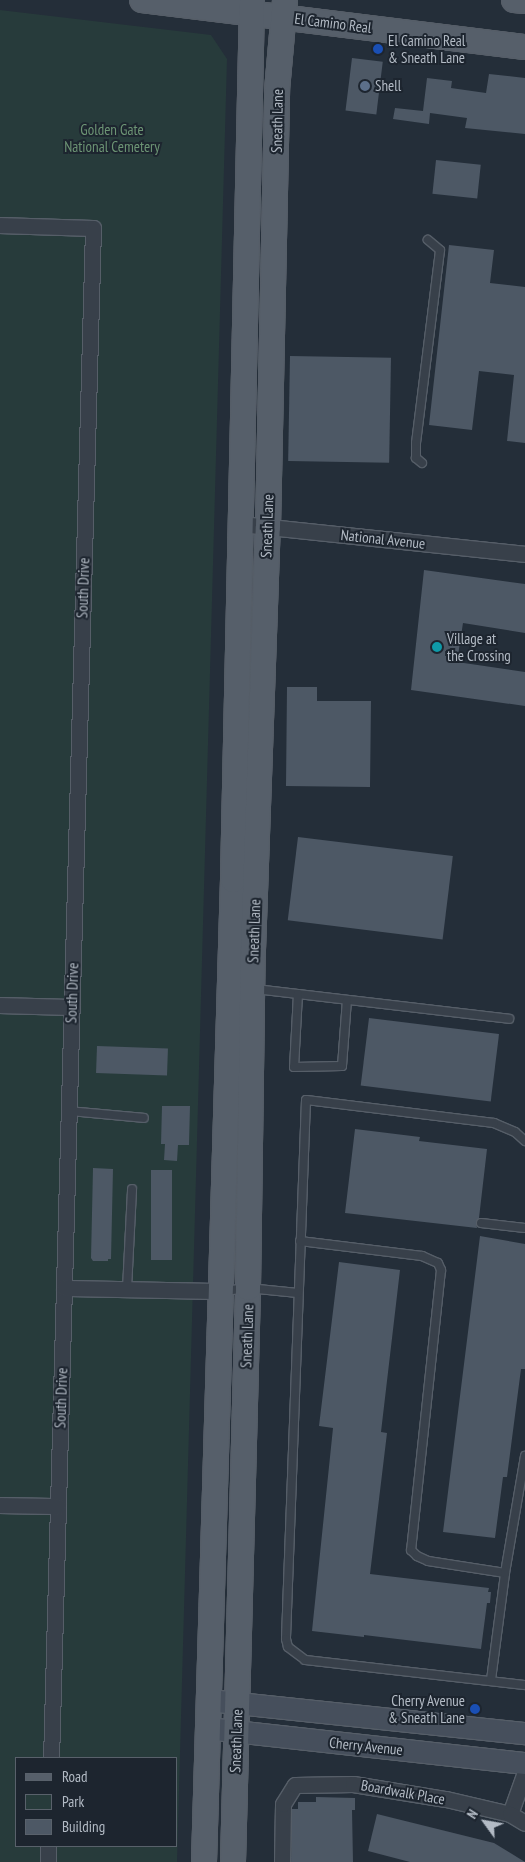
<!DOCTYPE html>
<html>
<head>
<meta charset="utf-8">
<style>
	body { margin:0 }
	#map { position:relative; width:525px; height:1862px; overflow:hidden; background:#242e39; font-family:"PT Sans Narrow",sans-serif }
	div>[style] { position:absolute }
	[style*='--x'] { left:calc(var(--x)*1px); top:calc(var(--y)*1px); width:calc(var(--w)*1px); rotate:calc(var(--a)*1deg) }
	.green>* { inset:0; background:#273b3b }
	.building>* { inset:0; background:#4d5865; transform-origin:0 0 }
	.roads { filter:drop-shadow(1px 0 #565e68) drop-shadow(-1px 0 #565e68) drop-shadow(0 1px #565e68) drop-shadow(0 -1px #565e68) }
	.lane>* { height:8px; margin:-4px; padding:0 4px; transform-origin:4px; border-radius:4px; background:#38404a }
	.street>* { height:15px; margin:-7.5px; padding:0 7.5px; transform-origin:7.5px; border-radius:7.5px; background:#38404a }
	.secondary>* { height:21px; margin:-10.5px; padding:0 10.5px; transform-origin:10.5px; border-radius:10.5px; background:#464f5c }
	.primary>* { height:24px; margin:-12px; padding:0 12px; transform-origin:12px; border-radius:12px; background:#565f6a }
	.dots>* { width:14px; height:14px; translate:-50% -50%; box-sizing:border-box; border:2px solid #1d252f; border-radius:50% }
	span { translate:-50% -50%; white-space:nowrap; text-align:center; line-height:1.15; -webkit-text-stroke:4px #1d252f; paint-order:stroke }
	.street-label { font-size:15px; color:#b3bbc5 }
	.poi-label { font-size:15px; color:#b3bbc5 }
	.left { translate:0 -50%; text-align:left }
	.right { translate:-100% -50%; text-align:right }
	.park-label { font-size:15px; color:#6c9474 }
	.legend { position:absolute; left:15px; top:1757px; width:162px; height:90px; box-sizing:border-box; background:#1d252f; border:1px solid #59616b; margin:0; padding:6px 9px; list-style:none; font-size:15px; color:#b3bbc5 }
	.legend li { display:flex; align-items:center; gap:10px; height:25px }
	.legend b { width:25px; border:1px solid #59616b }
	.north { position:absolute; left:460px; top:1797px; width:50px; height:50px; -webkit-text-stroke:4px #1d252f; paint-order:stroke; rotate:302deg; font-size:14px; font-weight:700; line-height:20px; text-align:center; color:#b3bbc5 }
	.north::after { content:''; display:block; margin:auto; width:18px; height:22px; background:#b3bbc5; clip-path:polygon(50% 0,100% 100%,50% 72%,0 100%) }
</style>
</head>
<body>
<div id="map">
	<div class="green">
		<div style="clip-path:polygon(evenodd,0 10px,211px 35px,227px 59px,177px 1862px,0 1862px,0 10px,16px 1758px,176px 1758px,176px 1846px,16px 1846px,16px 1758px)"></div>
	</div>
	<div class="building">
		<div style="left:352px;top:58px;width:31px;height:53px;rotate:7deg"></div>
		<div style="clip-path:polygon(489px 74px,525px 78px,525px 134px,465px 128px,467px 118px,430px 113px,429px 124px,393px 119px,395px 108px,423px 111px,427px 78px,452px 81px,451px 88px,486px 93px)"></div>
		<div style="left:436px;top:160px;width:45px;height:34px;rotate:6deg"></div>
		<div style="clip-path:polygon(449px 245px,494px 250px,490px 283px,525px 287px,525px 443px,507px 441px,514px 375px,479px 371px,472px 430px,429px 425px)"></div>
		<div style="left:290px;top:356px;width:101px;height:105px;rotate:1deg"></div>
		<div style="clip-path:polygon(424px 570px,525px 584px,525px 633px,463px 623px,457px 662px,525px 672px,525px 706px,411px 690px)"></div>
		<div style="clip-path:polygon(287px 687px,317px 687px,317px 701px,371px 701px,370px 787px,286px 786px)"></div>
		<div style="left:298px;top:837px;width:156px;height:84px;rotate:7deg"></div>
		<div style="left:369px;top:1018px;width:131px;height:68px;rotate:7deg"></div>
		<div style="left:97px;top:1046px;width:71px;height:27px;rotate:2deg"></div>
		<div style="clip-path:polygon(162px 1106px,190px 1106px,189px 1145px,178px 1145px,177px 1161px,164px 1160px,165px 1144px,161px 1144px)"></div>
		<div style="clip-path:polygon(355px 1129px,420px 1137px,419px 1141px,487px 1149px,479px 1218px,476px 1222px,477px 1228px,345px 1213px)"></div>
		<div style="clip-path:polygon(93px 1168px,113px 1169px,111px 1259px,108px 1259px,108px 1261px,93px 1261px,91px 1258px)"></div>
		<div style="left:151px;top:1170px;width:21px;height:90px"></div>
		<div style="clip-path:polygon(480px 1236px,525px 1244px,525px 1369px,521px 1369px,507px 1477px,503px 1477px,495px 1538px,443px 1532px)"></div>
		<div style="clip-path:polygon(339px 1262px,400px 1270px,381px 1432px,387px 1433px,370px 1574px,489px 1588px,488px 1592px,491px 1592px,490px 1603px,487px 1603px,481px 1649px,364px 1635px,364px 1637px,312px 1631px,333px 1428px,319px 1426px)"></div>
		<div style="clip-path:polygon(316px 1797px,355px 1798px,355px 1810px,352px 1810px,353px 1862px,291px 1862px,292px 1809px,298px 1809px,298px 1802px,316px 1802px)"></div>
		<div style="clip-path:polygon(377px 1814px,494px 1843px,525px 1862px,410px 1862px,368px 1851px)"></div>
	</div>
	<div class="roads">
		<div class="lane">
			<div style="--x:422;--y:463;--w:8;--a:-140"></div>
			<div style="--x:416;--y:458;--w:15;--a:-90"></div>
			<div style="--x:416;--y:443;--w:194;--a:-82.9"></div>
			<div style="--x:440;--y:250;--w:16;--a:-140"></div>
			<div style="--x:255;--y:989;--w:256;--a:6.7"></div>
			<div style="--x:298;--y:994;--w:73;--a:93.1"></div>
			<div style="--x:294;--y:1067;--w:48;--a:-1.2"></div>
			<div style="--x:342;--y:1066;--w:66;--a:-85.7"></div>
			<div style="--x:69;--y:1111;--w:75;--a:5.3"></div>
			<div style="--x:525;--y:1141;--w:13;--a:-138"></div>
			<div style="--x:515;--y:1132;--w:23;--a:-157"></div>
			<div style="--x:494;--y:1123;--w:189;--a:-173"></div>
			<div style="--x:306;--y:1100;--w:539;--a:92.13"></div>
			<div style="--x:286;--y:1639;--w:8;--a:76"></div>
			<div style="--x:288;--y:1647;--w:21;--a:37"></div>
			<div style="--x:305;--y:1660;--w:221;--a:6.5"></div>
			<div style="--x:481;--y:1223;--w:44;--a:6.5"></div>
			<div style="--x:300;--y:1241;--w:123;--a:7"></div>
			<div style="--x:422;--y:1256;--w:17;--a:24"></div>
			<div style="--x:438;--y:1263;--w:8;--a:67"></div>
			<div style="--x:441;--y:1270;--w:282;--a:96.1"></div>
			<div style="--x:411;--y:1550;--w:8;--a:45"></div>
			<div style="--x:417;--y:1556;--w:12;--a:24"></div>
			<div style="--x:428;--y:1561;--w:78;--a:8.9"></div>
			<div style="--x:127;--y:1289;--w:100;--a:-87.1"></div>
			<div style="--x:224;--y:1291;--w:24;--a:-7"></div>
			<div style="--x:248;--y:1288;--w:50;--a:5.7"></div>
			<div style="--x:491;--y:1680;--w:108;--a:-82.5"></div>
			<div style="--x:505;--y:1573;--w:119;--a:-80.3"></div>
		</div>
		<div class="street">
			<div style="--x:0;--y:225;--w:93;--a:1.8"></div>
			<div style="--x:93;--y:228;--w:1531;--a:91.57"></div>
			<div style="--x:241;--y:524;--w:286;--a:6"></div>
			<div style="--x:0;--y:1005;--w:72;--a:1.6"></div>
			<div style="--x:64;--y:1288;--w:156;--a:1.1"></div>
			<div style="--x:0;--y:1505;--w:58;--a:1"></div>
			<div style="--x:510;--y:1814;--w:45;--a:-70.3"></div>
			<div style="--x:48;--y:1862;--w:16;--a:-90"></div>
			<div style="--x:282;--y:1862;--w:58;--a:-89"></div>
			<div style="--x:283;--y:1804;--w:22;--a:-58"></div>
			<div style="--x:295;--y:1785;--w:58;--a:-1"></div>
			<div style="--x:353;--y:1784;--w:94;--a:9.2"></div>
			<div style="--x:446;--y:1799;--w:66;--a:13.2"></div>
			<div style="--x:510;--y:1814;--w:17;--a:31"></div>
		</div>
		<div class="secondary">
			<div style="--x:209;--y:1700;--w:318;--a:6"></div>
			<div style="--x:207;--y:1728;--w:320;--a:6.3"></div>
		</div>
		<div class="primary">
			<div style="--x:142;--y:0;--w:386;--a:7"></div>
			<div style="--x:514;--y:0;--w:11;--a:5"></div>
			<div style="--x:204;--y:1862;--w:982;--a:-88.31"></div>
			<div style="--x:233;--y:880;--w:880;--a:-88.76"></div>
			<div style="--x:233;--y:1862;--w:574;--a:-88.5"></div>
			<div style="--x:248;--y:1288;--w:338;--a:-89.2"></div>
			<div style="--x:253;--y:950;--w:423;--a:-88"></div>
			<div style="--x:268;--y:527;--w:437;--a:-88.8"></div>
			<div style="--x:277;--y:90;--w:90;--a:-84.9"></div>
		</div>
	</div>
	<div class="dots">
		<div style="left:378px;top:49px;background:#1a4fb4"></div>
		<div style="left:365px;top:86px;background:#5c6f8a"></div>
		<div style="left:437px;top:647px;background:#0f9aa8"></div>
		<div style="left:475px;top:1709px;background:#1a4fb4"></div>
	</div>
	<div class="street-label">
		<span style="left:333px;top:23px;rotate:7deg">El Camino Real</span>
		<span style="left:277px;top:121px;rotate:-89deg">Sneath Lane</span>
		<span style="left:267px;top:526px;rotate:-88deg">Sneath Lane</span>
		<span style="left:383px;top:539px;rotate:6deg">National Avenue</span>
		<span style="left:83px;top:588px;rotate:-88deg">South Drive</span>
		<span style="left:254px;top:931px;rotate:-88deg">Sneath Lane</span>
		<span style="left:72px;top:993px;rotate:-88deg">South Drive</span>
		<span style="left:247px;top:1336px;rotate:-88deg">Sneath Lane</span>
		<span style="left:61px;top:1398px;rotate:-88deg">South Drive</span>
		<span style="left:236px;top:1741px;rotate:-88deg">Sneath Lane</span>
		<span style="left:366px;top:1746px;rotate:6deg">Cherry Avenue</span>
		<span style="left:403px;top:1792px;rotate:10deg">Boardwalk Place</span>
	</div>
	<div class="poi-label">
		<span class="left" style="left:388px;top:49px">El Camino Real<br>&amp; Sneath Lane</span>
		<span class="left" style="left:375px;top:86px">Shell</span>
		<span class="left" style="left:447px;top:647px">Village at<br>the Crossing</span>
		<span class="right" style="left:465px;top:1709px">Cherry Avenue<br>&amp; Sneath Lane</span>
	</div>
	<div class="park-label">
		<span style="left:112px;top:138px">Golden Gate<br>National Cemetery</span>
	</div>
	<ul class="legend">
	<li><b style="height:6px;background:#565f6a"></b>Road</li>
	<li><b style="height:14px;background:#273b3b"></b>Park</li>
	<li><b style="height:14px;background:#4d5865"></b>Building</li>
	</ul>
	<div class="north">N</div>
</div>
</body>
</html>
